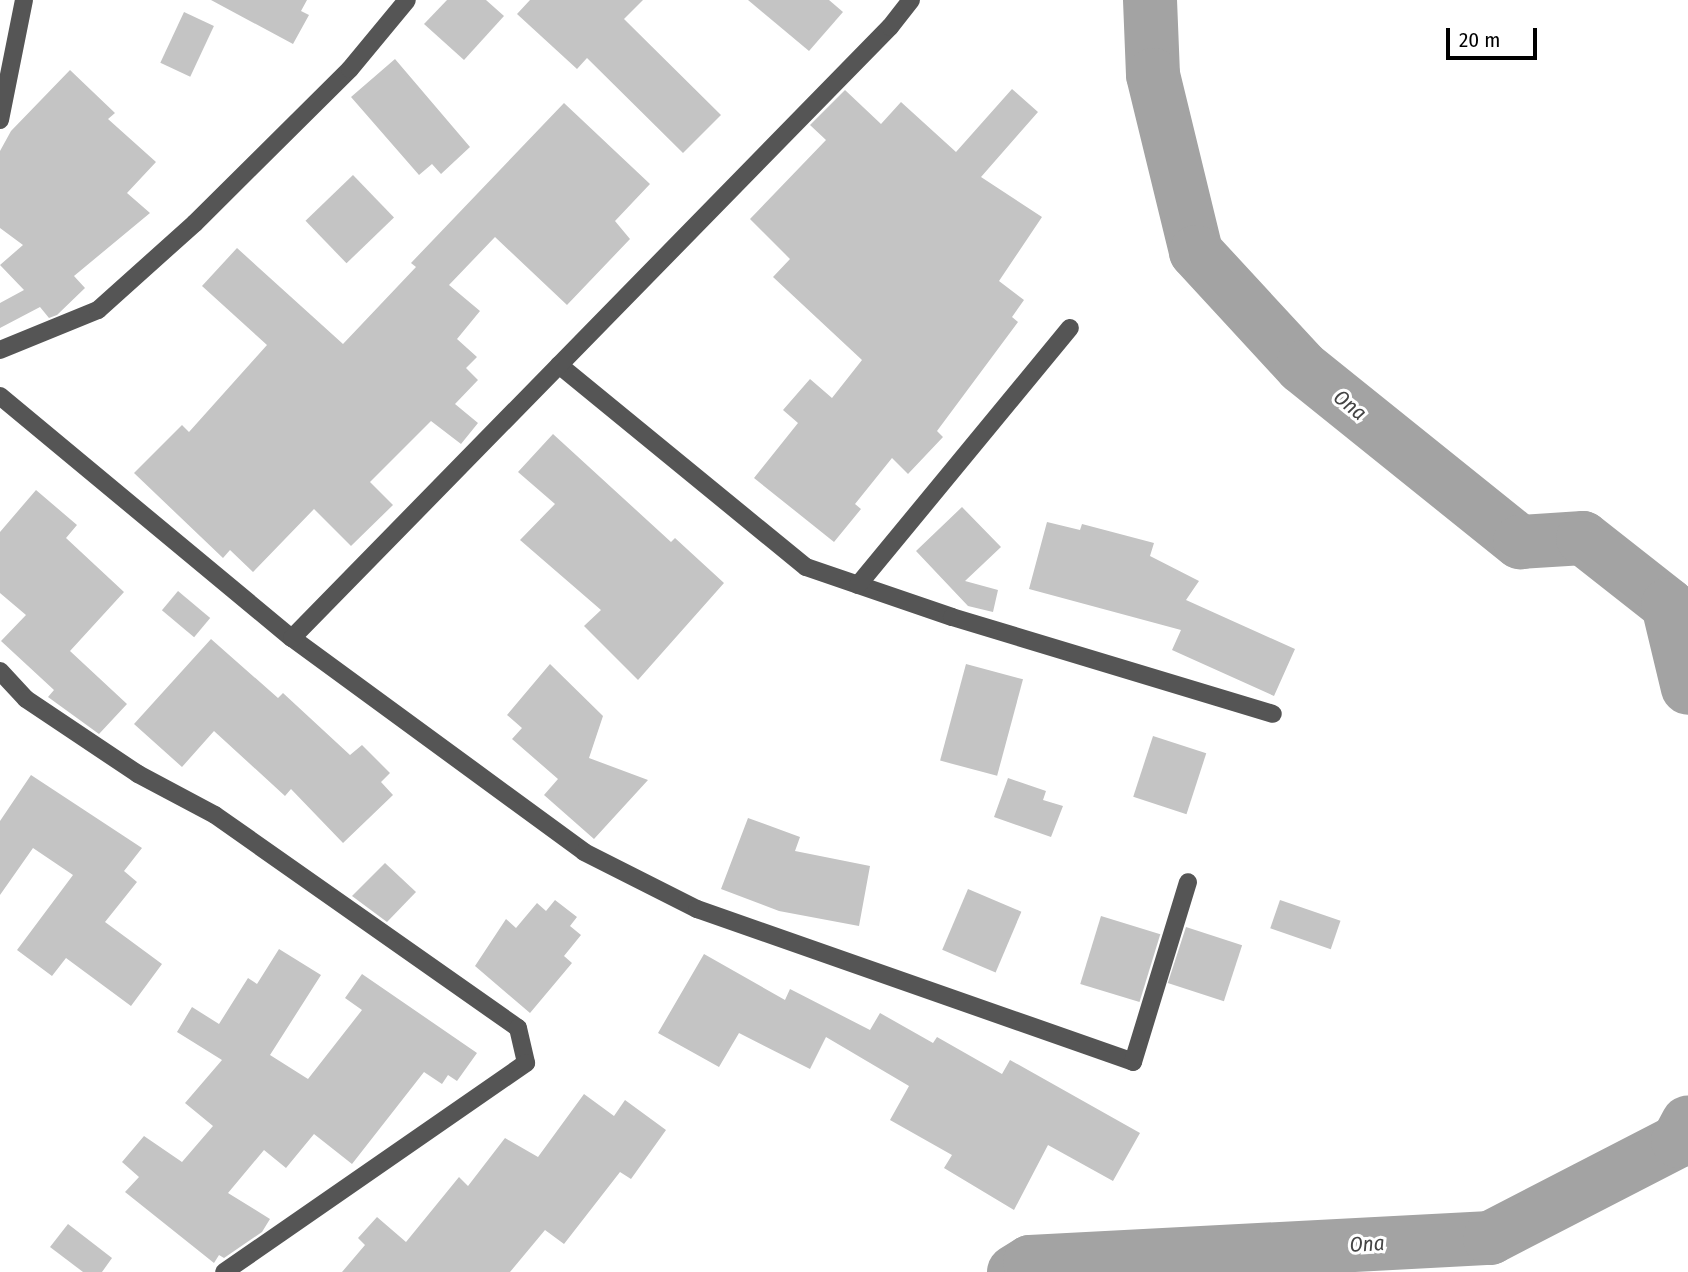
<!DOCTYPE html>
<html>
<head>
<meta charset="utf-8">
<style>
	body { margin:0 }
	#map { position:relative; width:1688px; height:1272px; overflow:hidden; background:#fff; font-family:"Fira Sans Condensed",sans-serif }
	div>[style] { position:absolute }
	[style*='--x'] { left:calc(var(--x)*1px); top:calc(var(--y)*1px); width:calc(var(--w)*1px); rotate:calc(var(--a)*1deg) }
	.river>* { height:54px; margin:-27px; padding:0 27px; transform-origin:27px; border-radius:27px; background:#a3a3a3 }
	.building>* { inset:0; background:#c4c4c4; transform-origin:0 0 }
	.minor>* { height:18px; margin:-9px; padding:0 9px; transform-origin:9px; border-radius:9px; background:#555 }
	span { translate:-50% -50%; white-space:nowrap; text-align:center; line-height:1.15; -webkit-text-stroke:6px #fff; paint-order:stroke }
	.water-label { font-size:21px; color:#444; font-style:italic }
	.scale { position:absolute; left:1446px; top:28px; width:91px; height:32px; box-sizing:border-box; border:4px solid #000; border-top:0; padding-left:9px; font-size:21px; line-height:24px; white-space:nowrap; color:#000; -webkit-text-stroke:5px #fff; paint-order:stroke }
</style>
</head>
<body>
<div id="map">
	<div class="river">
		<div style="--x:1150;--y:0;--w:75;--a:87.7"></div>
		<div style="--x:1153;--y:75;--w:182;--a:76.3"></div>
		<div style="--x:1196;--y:252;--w:156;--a:47.3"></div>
		<div style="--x:1302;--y:367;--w:280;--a:38.8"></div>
		<div style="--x:1520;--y:542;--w:63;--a:-3.6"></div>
		<div style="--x:1583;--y:538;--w:108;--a:38.2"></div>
		<div style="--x:1668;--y:605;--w:85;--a:76.5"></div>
		<div style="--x:1014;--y:1272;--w:19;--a:-32"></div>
		<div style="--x:1030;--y:1262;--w:461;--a:-3"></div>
		<div style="--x:1490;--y:1238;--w:212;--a:-27.3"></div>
		<div style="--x:1678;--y:1141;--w:21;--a:-62"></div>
	</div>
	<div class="building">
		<div style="clip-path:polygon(211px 0,307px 0,301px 11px,309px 15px,293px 44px)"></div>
		<div style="clip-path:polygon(447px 0,486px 0,504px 16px,464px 60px,424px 24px)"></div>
		<div style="clip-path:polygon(530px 0,643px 0,624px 19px,721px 115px,683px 153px,587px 58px,577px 69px,517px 14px)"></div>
		<div style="clip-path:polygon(748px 0,829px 0,843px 12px,809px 51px)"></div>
		<div style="left:184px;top:12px;width:33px;height:56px;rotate:25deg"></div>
		<div style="clip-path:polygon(395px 59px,470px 147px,441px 174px,432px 164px,419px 175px,351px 97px)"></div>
		<div style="clip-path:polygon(70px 70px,115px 113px,108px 119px,156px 162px,127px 193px,150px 213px,74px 276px,85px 288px,57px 315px,49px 318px,40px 307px,0 328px,0 303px,24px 290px,0 265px,23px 245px,0 228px,0 151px,11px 131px)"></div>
		<div style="clip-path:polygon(1012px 89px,1038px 112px,981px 177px,1042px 217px,999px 281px,1024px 300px,1012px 317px,1018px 322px,937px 431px,943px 437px,908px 474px,892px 458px,855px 504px,861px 509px,834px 542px,754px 478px,798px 423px,783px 410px,810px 379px,832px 398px,862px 360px,773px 277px,790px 259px,750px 219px,826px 140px,810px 125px,845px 90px,881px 124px,901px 102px,956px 152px)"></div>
		<div style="clip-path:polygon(564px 103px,650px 184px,615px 221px,630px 239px,567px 305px,495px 237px,449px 285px,480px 311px,457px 339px,477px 357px,466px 368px,478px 380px,455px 404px,478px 423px,461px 444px,431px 421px,370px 482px,393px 505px,351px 546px,314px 509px,253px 572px,230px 550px,223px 558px,134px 473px,182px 425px,189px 432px,267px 345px,202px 286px,237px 248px,343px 344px,416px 267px,411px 263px)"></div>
		<div style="left:353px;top:175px;width:59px;height:66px;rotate:46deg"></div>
		<div style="clip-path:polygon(553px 434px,671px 542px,675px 538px,724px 583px,638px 680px,584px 626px,601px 610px,520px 540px,555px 504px,518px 472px)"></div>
		<div style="clip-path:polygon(36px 490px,77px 525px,66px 538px,124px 592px,70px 651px,127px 704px,99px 734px,48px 697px,54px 690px,1px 641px,26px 615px,0 593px,0 532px)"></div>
		<div style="clip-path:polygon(962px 507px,1001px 547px,965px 581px,998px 590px,993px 612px,968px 606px,916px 551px)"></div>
		<div style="clip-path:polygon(1047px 522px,1080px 530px,1082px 524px,1154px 543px,1150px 556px,1199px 581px,1186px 600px,1295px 649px,1274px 696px,1172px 650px,1181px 630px,1029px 589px)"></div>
		<div style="left:178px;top:591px;width:42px;height:25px;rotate:40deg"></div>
		<div style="clip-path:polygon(211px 639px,278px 698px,283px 693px,350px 755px,362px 745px,390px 773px,381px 782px,393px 795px,343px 843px,291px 789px,285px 796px,214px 731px,182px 767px,134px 724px)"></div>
		<div style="clip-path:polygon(550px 664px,603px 716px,589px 758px,648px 780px,594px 839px,544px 795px,558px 779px,512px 739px,522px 728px,507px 715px)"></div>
		<div style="left:966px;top:664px;width:59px;height:100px;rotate:15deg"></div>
		<div style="left:1153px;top:736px;width:56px;height:64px;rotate:18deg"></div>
		<div style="clip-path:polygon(31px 775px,142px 848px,124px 871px,137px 882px,105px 922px,162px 964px,131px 1006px,66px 958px,52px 976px,17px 950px,73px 875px,33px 848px,0 895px,0 821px)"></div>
		<div style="clip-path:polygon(1008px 778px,1046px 791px,1043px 800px,1063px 806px,1051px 837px,994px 817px)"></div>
		<div style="clip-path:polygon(748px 818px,800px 837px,795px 851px,870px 866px,859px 926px,779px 911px,721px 889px)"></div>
		<div style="clip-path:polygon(385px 863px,416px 892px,387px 922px,352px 896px)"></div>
		<div style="left:968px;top:889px;width:58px;height:66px;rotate:23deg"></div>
		<div style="clip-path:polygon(555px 900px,577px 917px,570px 926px,581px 935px,564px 956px,572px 963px,530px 1013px,475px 966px,506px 919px,516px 928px,537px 903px,546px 911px)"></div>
		<div style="left:1280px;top:900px;width:64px;height:30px;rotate:19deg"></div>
		<div style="left:1101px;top:916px;width:62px;height:71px;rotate:17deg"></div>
		<div style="left:1186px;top:927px;width:59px;height:59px;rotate:18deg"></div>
		<div style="clip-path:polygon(279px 949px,321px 975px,270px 1055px,308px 1079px,362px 1010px,345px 998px,362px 974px,477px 1053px,457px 1081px,448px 1075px,442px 1084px,424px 1072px,352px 1164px,314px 1134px,286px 1168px,264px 1150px,228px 1193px,270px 1219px,262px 1232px,224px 1258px,219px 1255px,214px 1263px,125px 1192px,139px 1177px,122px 1162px,144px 1136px,182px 1162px,213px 1126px,185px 1103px,222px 1060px,177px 1032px,192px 1007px,219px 1024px,248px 978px,257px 984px)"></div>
		<div style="clip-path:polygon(704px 954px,785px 1000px,790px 989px,870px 1030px,880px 1013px,933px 1043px,937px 1037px,1002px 1074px,1010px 1060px,1140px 1133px,1113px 1181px,1048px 1145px,1014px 1210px,944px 1168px,952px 1155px,890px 1120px,909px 1086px,826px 1037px,810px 1069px,739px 1033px,719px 1067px,658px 1033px)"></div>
		<div style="clip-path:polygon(584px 1094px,614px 1116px,625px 1100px,666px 1130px,631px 1179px,620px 1172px,564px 1244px,545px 1230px,510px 1272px,342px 1272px,365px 1245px,358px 1238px,377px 1217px,406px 1242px,459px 1177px,468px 1186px,505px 1138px,538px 1157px)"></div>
		<div style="clip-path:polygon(68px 1224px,112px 1258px,102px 1272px,83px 1272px,50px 1247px)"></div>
	</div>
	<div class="minor">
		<div style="--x:0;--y:120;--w:122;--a:-78.7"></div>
		<div style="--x:0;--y:350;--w:106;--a:-22.2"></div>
		<div style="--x:98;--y:310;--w:130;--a:-41.9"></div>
		<div style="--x:195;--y:223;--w:218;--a:-44.8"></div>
		<div style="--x:350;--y:69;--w:89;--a:-50.4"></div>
		<div style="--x:559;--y:365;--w:319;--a:39.3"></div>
		<div style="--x:806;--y:567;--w:154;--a:18.9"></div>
		<div style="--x:952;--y:617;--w:335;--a:16.8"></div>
		<div style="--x:0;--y:396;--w:379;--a:39.7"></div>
		<div style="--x:292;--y:638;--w:362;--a:36.2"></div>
		<div style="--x:584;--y:852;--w:127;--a:26.8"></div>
		<div style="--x:697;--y:909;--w:462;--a:19.3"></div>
		<div style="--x:1133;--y:1062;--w:188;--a:-73"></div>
		<div style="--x:858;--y:585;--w:333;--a:-50.5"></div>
		<div style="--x:292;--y:638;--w:855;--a:-45.62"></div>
		<div style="--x:890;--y:27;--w:34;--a:-52"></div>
		<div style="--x:0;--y:671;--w:38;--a:47"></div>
		<div style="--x:26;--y:699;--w:135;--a:33.8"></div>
		<div style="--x:138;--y:774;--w:87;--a:28"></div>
		<div style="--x:215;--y:815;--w:370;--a:35.1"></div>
		<div style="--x:518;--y:1028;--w:36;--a:77"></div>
		<div style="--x:526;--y:1063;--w:367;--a:145.3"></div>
	</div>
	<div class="water-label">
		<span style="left:1350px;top:405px;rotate:39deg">Ona</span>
		<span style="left:1367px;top:1244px;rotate:-3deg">Ona</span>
	</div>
	<div class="scale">20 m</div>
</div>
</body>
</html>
